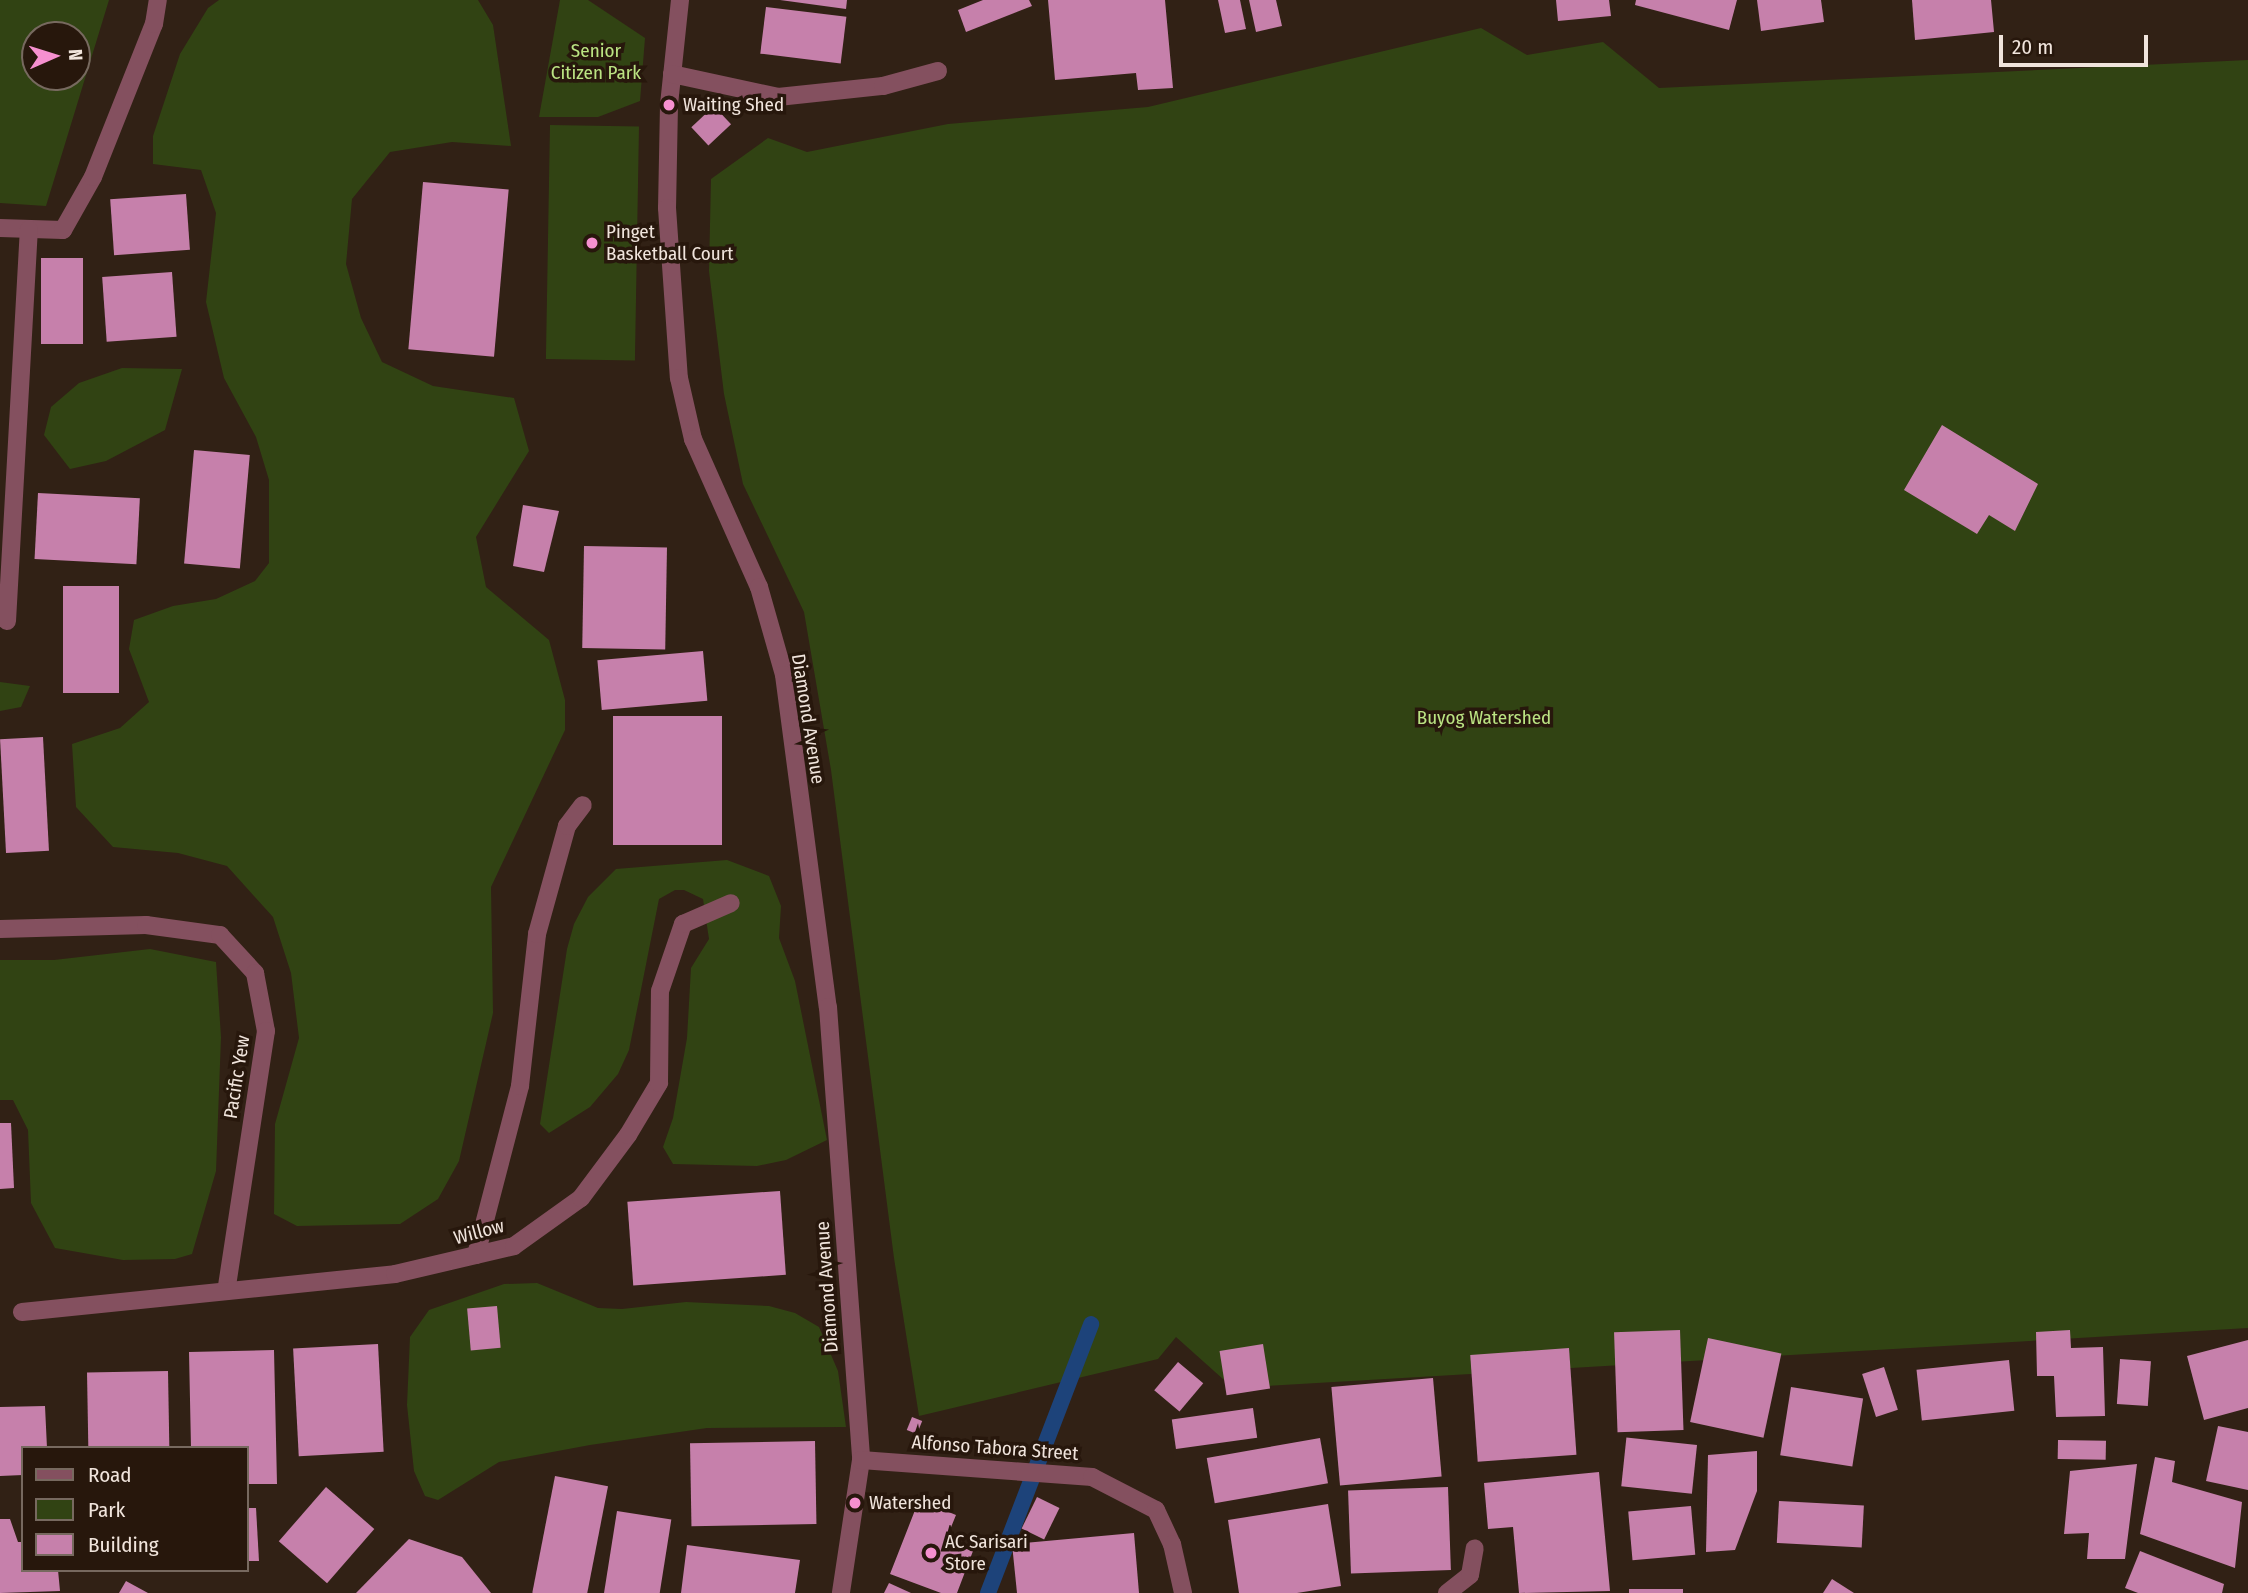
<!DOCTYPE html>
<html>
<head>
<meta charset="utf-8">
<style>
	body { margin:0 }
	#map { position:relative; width:2248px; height:1593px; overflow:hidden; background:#312115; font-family:"Fira Sans Condensed",sans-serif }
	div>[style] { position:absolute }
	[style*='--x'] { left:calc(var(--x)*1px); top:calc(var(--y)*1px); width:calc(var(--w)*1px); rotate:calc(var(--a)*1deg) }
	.green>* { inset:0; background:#314313; transform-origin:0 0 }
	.stream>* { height:16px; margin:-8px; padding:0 8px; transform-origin:8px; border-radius:8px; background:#1d437a }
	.building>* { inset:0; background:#c680ab; transform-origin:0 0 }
	.minor>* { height:18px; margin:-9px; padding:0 9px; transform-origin:9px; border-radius:9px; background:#84505f }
	.dots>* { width:19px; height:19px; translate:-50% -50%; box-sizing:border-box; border:4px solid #27170c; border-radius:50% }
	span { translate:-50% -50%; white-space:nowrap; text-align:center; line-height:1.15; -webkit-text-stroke:7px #27170c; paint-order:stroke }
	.park-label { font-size:19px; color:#bbe483 }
	.poi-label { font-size:19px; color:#f0e4dc }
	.left { translate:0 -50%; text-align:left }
	.street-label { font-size:19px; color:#f0e4dc }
	.legend { position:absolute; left:21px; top:1446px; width:228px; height:126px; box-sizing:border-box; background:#27170c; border:2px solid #77695f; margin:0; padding:9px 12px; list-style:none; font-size:21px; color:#f0e4dc }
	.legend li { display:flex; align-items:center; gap:14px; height:35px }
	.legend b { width:35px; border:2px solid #77695f }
	.north { position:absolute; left:21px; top:21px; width:70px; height:70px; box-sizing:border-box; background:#27170c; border:2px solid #77695f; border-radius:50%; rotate:87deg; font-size:19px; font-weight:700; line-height:28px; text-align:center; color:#f0e4dc }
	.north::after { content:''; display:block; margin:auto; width:24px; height:32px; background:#f690d0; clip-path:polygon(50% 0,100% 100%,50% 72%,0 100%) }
	.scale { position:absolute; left:1999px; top:35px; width:149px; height:32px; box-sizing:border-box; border:4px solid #f0e4dc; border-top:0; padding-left:9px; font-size:21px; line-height:24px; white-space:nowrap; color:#f0e4dc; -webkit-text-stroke:5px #27170c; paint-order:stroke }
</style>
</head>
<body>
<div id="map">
	<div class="green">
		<div style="clip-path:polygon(evenodd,0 0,109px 0,46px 206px,0 203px,0 0,35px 35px,77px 35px,77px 77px,35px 77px,35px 35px)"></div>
		<div style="clip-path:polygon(219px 0,478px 0,493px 25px,511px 146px,452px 142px,390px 152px,352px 199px,346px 264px,361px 318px,382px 362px,433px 386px,514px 398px,529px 451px,476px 537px,486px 587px,549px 640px,565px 700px,565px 730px,491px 887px,493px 1013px,459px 1161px,438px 1199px,400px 1224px,297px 1226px,274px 1214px,275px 1124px,299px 1038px,291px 973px,273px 917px,227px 866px,178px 853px,113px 847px,76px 807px,72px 744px,120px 728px,149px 702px,129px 649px,134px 620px,173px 606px,216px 599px,255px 581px,269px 563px,269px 480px,256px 437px,224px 378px,206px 302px,216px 213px,201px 170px,153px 164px,153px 136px,180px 54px,208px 8px)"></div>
		<div style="clip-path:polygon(560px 0,588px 0,645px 38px,640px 101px,598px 117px,539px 117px)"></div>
		<div style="clip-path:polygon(1481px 28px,1527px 55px,1603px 42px,1659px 88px,2248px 60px,2248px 1328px,1233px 1388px,1176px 1337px,1158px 1359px,919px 1416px,894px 1258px,831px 770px,804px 612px,743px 484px,724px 394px,709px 271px,711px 179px,768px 138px,807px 152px,948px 124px,1148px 107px)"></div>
		<div style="left:550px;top:125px;width:89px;height:234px;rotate:1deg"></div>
		<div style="clip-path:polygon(122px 368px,182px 369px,165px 430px,106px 461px,70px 469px,44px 435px,51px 407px,79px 383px)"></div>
		<div style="clip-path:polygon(0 682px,30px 686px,21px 707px,0 711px)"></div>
		<div style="clip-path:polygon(727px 860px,769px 876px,781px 906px,779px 938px,795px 981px,827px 1140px,786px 1160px,757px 1166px,673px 1164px,663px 1147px,673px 1118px,687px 1038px,691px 968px,709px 939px,703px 899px,684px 890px,675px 890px,659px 899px,629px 1050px,618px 1074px,590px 1107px,549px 1133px,540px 1124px,567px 949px,574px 924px,588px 897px,616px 869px)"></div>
		<div style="clip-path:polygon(150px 949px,216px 962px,221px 1037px,216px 1171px,192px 1254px,175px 1259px,123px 1260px,55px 1248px,31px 1203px,28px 1130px,13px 1100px,0 1100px,0 960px,54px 960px)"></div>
		<div style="clip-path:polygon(537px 1283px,598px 1308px,622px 1309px,686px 1302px,769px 1306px,795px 1313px,819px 1327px,838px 1371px,846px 1427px,707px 1428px,590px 1445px,499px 1462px,438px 1500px,425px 1496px,414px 1471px,407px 1405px,410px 1337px,429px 1310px,504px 1284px)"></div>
	</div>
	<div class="stream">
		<div style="--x:988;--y:1593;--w:288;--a:-69"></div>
	</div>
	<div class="building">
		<div style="clip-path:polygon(780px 0,847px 0,846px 9px)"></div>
		<div style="clip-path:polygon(983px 0,1029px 0,1032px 6px,966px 32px,958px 10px)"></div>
		<div style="clip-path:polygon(1048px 0,1165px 0,1173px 88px,1138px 90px,1136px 73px,1055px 80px)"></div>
		<div style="clip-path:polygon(1218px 0,1240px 0,1246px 29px,1225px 33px)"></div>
		<div style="clip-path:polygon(1249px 0,1276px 0,1282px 26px,1256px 32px)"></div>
		<div style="clip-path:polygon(1556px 0,1609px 0,1611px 16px,1558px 21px)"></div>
		<div style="clip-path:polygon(1636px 0,1737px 0,1729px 30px,1635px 5px)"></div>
		<div style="clip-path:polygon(1757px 0,1821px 0,1824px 22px,1761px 31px)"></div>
		<div style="clip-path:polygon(1912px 0,1991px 0,1994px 32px,1915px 40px)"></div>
		<div style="left:766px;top:7px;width:81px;height:47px;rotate:7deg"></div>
		<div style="left:714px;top:106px;width:25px;height:31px;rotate:47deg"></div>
		<div style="left:423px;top:182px;width:86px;height:168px;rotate:5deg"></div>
		<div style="left:186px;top:194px;width:56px;height:76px;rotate:86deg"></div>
		<div style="left:83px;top:258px;width:86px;height:42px;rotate:90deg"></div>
		<div style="left:172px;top:272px;width:65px;height:70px;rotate:86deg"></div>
		<div style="clip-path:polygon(1942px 425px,2038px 484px,2015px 531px,1989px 515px,1977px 534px,1904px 490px)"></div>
		<div style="left:194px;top:450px;width:56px;height:114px;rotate:5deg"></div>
		<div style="left:38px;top:493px;width:102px;height:66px;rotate:3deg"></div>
		<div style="clip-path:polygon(523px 505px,559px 511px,544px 572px,513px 566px)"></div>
		<div style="left:584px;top:546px;width:83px;height:102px;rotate:1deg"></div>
		<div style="left:63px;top:586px;width:56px;height:107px"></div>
		<div style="left:703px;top:651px;width:50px;height:106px;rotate:85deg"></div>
		<div style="left:613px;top:716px;width:109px;height:129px"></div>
		<div style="left:43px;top:737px;width:114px;height:43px;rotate:87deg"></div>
		<div style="clip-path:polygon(0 1123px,11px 1123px,14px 1188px,0 1189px)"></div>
		<div style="left:780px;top:1191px;width:84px;height:153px;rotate:86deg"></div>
		<div style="left:497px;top:1306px;width:42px;height:30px;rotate:85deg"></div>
		<div style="left:1680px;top:1330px;width:100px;height:66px;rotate:88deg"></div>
		<div style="clip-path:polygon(2070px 1330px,2071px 1348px,2103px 1347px,2105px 1416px,2056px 1417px,2054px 1376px,2037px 1376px,2036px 1332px)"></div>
		<div style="left:1708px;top:1338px;width:75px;height:86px;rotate:12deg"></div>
		<div style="clip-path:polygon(2248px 1340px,2248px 1408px,2204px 1420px,2187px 1356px)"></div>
		<div style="left:378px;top:1344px;width:108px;height:85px;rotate:87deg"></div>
		<div style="left:1263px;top:1344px;width:45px;height:44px;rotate:81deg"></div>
		<div style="left:1569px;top:1348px;width:107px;height:99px;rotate:86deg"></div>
		<div style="clip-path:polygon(274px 1350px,277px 1484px,247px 1484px,247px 1448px,191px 1448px,189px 1352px)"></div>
		<div style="left:2120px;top:1359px;width:31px;height:45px;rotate:4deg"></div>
		<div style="left:2009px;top:1360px;width:51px;height:93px;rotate:84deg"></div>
		<div style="left:1178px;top:1362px;width:33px;height:37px;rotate:40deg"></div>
		<div style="left:1884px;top:1367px;width:45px;height:23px;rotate:72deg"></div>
		<div style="left:168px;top:1371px;width:77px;height:81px;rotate:89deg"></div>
		<div style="left:1433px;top:1378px;width:99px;height:102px;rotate:85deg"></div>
		<div style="left:1791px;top:1387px;width:73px;height:69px;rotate:9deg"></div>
		<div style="clip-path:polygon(45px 1406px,47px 1448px,23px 1448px,23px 1475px,0 1476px,0 1407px)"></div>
		<div style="left:1253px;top:1408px;width:30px;height:82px;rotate:82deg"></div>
		<div style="left:912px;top:1417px;width:11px;height:14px;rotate:22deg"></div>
		<div style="clip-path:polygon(2218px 1426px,2248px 1432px,2248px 1490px,2206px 1481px)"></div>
		<div style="left:1320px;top:1438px;width:46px;height:115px;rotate:80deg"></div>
		<div style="left:2058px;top:1440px;width:48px;height:19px;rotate:1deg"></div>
		<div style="left:815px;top:1441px;width:83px;height:125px;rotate:89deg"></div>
		<div style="left:1697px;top:1445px;width:49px;height:71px;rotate:96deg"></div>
		<div style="clip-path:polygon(1757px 1451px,1757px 1491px,1735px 1550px,1706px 1552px,1708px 1455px)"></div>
		<div style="clip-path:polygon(2155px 1457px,2175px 1461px,2172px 1482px,2242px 1502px,2235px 1568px,2140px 1534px)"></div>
		<div style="clip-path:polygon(2137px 1464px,2125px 1559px,2087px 1559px,2089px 1533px,2064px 1534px,2070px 1471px)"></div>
		<div style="clip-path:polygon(1599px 1472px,1610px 1591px,1519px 1593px,1513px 1527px,1488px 1529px,1484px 1483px)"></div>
		<div style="left:555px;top:1476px;width:54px;height:119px;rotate:11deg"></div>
		<div style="left:326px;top:1487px;width:64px;height:72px;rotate:41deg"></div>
		<div style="left:1448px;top:1487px;width:83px;height:100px;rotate:88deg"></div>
		<div style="left:1037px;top:1497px;width:25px;height:35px;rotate:26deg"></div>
		<div style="clip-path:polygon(919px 1500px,956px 1515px,945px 1542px,973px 1551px,957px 1593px,941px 1593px,890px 1574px)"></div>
		<div style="left:1779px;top:1501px;width:85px;height:42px;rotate:3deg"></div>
		<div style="clip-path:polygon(1328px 1504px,1341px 1586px,1297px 1593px,1239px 1593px,1228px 1520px)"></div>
		<div style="left:1691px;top:1506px;width:49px;height:63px;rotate:85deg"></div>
		<div style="clip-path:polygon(247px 1508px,256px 1508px,259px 1561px,247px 1561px)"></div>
		<div style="left:617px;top:1511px;width:55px;height:83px;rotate:9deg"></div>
		<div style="clip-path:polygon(0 1519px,10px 1519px,18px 1542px,23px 1542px,23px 1570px,58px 1570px,60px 1591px,0 1593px)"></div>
		<div style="clip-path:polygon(1134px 1533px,1139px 1593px,1017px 1593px,1012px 1544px)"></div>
		<div style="clip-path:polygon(409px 1539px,462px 1557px,491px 1593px,356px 1593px)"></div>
		<div style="clip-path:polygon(687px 1545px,800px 1560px,795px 1593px,681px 1593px)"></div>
		<div style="clip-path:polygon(2140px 1551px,2224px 1584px,2222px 1593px,2138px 1593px,2125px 1588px)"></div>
		<div style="clip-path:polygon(1832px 1579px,1854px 1593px,1823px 1593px)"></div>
		<div style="clip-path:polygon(126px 1581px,148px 1593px,119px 1593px)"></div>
		<div style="clip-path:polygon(889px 1583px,911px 1593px,884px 1593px)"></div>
		<div style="left:1629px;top:1589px;width:54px;height:4px"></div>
	</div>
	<div class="minor">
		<div style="--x:680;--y:0;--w:106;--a:96"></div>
		<div style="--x:669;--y:105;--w:103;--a:91.1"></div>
		<div style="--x:667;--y:208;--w:170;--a:86"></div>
		<div style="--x:679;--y:378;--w:63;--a:77.1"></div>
		<div style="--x:693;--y:439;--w:162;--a:66"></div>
		<div style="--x:759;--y:587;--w:91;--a:74.1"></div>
		<div style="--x:784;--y:675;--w:335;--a:82.5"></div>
		<div style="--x:828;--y:1007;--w:454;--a:85.8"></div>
		<div style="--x:861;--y:1460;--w:134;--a:98.6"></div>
		<div style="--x:672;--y:74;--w:108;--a:12.2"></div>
		<div style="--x:778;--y:97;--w:106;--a:-6"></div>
		<div style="--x:883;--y:86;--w:57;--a:-15.3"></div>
		<div style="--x:0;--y:228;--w:63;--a:1.8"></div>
		<div style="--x:63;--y:230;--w:61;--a:-60.5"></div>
		<div style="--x:93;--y:177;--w:165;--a:-68.3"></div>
		<div style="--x:154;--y:24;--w:24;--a:-81"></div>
		<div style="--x:7;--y:621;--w:392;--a:-86.8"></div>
		<div style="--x:0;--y:929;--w:146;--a:-1.6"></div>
		<div style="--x:146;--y:925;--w:75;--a:7.7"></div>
		<div style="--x:220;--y:935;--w:52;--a:47.4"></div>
		<div style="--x:255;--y:973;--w:59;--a:79.3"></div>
		<div style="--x:266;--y:1031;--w:263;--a:98.7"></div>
		<div style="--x:476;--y:1255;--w:175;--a:-75.4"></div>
		<div style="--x:520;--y:1086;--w:153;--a:-83.6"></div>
		<div style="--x:537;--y:934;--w:112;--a:-74.5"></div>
		<div style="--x:567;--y:826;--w:26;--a:-53"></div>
		<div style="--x:22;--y:1312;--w:375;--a:-5.8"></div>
		<div style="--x:395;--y:1274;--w:122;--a:-13.2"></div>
		<div style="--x:514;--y:1246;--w:82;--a:-35.6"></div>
		<div style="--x:581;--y:1198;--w:79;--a:-53.3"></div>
		<div style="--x:628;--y:1135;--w:61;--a:-59.2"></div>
		<div style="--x:659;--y:1083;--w:92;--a:-89.4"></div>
		<div style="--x:660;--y:991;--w:71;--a:-71.1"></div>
		<div style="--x:683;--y:924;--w:52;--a:-23.6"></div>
		<div style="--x:861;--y:1460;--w:232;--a:4.2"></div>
		<div style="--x:1092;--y:1477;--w:72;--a:27.3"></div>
		<div style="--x:1156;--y:1510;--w:38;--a:65"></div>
		<div style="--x:1172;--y:1544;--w:50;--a:77.3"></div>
		<div style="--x:1447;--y:1593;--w:29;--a:-38"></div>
		<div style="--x:1470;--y:1575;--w:27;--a:-80"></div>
	</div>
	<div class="dots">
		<div style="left:669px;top:105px;background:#f690d0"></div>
		<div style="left:592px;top:243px;background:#f690d0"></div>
		<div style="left:855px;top:1503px;background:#f690d0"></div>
		<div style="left:931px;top:1553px;background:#f690d0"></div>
	</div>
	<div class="park-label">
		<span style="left:596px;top:62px">Senior<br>Citizen Park</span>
		<span style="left:1484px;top:718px">Buyog Watershed</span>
	</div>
	<div class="poi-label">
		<span class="left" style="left:683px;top:105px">Waiting Shed</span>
		<span class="left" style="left:606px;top:243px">Pinget<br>Basketball Court</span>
		<span class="left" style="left:869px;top:1503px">Watershed</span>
		<span class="left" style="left:945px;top:1553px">AC Sarisari<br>Store</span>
	</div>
	<div class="street-label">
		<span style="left:808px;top:719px;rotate:81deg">Diamond Avenue</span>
		<span style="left:237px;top:1077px;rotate:-81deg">Pacific Yew</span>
		<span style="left:479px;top:1232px;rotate:-15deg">Willow</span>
		<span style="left:827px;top:1287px;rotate:-94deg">Diamond Avenue</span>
		<span style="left:995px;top:1448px;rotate:4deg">Alfonso Tabora Street</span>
	</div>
	<ul class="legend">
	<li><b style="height:9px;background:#84505f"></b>Road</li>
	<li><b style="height:19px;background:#314313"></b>Park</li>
	<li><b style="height:19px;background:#c680ab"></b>Building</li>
	</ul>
	<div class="north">N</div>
	<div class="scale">20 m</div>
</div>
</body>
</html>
